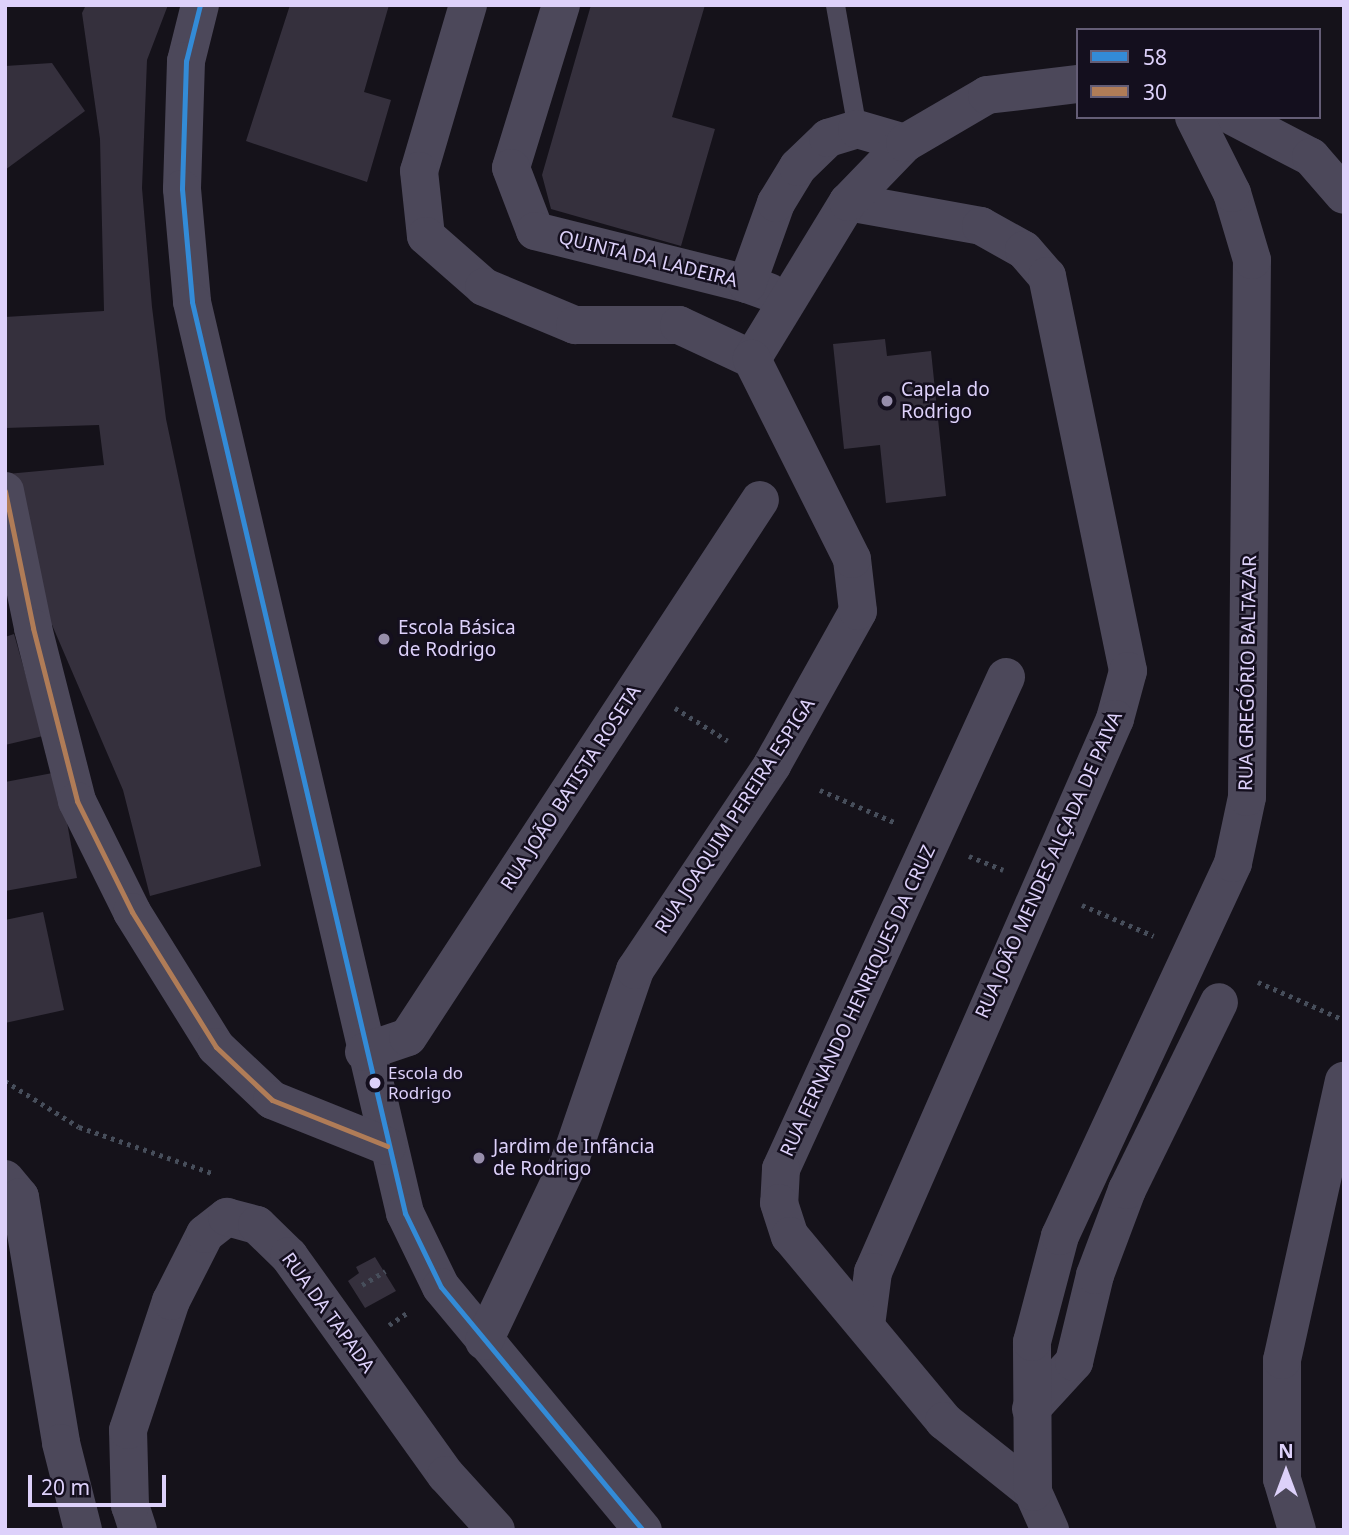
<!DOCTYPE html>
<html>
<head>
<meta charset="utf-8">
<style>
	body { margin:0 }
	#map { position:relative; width:1349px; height:1535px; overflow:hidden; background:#15121a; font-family:"Noto Sans",sans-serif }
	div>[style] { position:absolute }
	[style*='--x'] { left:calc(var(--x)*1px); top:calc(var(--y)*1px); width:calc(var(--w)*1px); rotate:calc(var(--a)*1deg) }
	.building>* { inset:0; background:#35303d }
	.path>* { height:4.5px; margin-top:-2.25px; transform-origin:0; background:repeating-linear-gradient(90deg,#474e5b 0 3.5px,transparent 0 8.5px) }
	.lane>* { height:19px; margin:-9.5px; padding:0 9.5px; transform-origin:9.5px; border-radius:9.5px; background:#4c485a }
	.street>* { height:38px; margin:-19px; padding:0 19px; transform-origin:19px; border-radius:19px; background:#4c485a }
	.bus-1>* { height:5px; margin:-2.5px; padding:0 2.5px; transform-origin:2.5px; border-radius:2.5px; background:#338bd7 }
	.bus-2>* { height:5px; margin:-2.5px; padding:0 2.5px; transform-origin:2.5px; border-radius:2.5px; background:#b07c57 }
	.dots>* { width:19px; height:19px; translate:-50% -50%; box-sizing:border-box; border:4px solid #140f1e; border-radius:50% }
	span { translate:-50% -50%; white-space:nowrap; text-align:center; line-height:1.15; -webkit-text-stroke:5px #140f1e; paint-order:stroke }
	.bus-label { font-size:17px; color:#ddd1fa }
	.left { translate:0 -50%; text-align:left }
	.street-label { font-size:19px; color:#ddd1fa }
	.poi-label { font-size:19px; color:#ddd1fa }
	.frame { position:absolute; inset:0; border:7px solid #ddd1fa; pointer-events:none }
	.legend { position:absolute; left:1076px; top:28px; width:245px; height:91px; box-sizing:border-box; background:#140f1e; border:2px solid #645d76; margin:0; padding:9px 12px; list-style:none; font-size:21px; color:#ddd1fa }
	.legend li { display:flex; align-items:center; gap:14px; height:35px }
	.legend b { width:35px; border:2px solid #645d76 }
	.north { position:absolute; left:1251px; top:1437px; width:70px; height:70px; -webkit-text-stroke:5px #140f1e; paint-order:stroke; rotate:0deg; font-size:19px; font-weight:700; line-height:28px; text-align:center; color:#ddd1fa }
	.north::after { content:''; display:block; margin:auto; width:24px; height:32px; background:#ddd1fa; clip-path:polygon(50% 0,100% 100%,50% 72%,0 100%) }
	.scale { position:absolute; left:28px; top:1475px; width:138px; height:32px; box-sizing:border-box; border:4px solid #ddd1fa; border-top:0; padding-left:9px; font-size:21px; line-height:24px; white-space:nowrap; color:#ddd1fa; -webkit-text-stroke:5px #140f1e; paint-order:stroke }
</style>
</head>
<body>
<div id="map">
	<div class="building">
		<div style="clip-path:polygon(86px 5px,168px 5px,147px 60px,142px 188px,152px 307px,166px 419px,261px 866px,150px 896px,123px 790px,28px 569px,7px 474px,104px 465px,99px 425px,5px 428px,5px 317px,104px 311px,100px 139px,82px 13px)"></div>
		<div style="clip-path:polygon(290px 5px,389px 5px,364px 92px,391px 100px,367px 182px,246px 141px)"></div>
		<div style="clip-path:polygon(591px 5px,705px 5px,672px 117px,715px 129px,681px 246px,551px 209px,542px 175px)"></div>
		<div style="clip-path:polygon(52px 63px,85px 111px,5px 170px,5px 66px)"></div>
		<div style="clip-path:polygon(885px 339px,887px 356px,931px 351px,946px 496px,886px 503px,880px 445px,844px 449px,833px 344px)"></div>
		<div style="clip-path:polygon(14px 634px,43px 736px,5px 745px,5px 637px)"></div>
		<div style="clip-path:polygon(58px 772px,77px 878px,5px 891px,5px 782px)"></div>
		<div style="clip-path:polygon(43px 912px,64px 1010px,5px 1023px,5px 920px)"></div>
		<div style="clip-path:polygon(375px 1257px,396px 1291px,365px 1308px,348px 1281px,359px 1273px,356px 1267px)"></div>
	</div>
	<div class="path">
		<div style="--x:675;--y:708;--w:62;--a:31.9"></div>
		<div style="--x:820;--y:790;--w:81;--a:23.4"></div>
		<div style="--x:969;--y:856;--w:37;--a:22"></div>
		<div style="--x:1082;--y:905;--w:78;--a:23.3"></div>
		<div style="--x:1258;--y:982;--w:94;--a:23.8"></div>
		<div style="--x:5;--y:1081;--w:87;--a:31.9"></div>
		<div style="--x:79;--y:1127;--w:144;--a:19.1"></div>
		<div style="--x:362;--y:1285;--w:27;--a:-31"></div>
		<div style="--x:389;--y:1325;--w:23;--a:-34"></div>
	</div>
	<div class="lane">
		<div style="--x:835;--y:5;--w:126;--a:79.9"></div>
	</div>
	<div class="street">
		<div style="--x:200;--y:5;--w:58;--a:104"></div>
		<div style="--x:186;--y:61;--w:128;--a:91.8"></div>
		<div style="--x:182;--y:189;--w:113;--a:84.9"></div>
		<div style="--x:192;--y:302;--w:936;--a:76.84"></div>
		<div style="--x:405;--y:1213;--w:82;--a:64.1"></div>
		<div style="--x:441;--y:1287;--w:316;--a:50.3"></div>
		<div style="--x:468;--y:5;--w:173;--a:106.4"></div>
		<div style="--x:419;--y:171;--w:65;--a:83.9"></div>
		<div style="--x:426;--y:236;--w:77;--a:41.3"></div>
		<div style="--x:484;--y:287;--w:99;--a:22.7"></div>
		<div style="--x:575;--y:325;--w:104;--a:0"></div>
		<div style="--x:679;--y:325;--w:81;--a:25"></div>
		<div style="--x:561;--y:5;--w:170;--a:107.1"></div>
		<div style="--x:511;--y:168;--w:67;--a:69.1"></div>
		<div style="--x:535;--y:231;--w:219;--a:14"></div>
		<div style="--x:1234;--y:117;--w:87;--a:27.5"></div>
		<div style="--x:1311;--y:157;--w:50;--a:49"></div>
		<div style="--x:848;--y:202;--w:135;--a:10.2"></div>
		<div style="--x:981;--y:226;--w:49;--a:29.2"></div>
		<div style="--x:1024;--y:250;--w:35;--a:49"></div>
		<div style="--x:1047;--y:276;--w:403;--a:78.4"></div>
		<div style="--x:1128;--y:671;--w:50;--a:105.2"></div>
		<div style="--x:1115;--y:719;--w:604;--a:113.63"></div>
		<div style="--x:873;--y:1272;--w:53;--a:97.5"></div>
		<div style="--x:769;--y:292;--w:23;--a:-160"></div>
		<div style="--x:747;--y:284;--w:86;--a:-70.3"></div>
		<div style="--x:776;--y:203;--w:42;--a:-58.6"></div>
		<div style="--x:798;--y:167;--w:42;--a:-44"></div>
		<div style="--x:828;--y:138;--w:30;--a:-17"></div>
		<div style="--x:857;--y:129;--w:50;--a:16.3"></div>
		<div style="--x:752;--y:359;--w:184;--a:-58.6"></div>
		<div style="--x:848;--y:202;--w:82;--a:-46"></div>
		<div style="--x:905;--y:143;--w:95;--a:-30.3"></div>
		<div style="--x:987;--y:95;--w:92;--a:-6.9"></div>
		<div style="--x:5;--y:491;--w:140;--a:78.4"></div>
		<div style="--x:33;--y:628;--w:179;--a:75.7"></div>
		<div style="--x:77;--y:801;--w:124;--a:63.6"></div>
		<div style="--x:132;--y:912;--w:159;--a:58.1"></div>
		<div style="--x:216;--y:1047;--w:77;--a:43.4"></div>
		<div style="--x:272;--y:1100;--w:124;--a:21.8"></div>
		<div style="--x:1006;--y:677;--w:541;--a:114.58"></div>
		<div style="--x:781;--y:1169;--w:34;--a:93"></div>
		<div style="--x:779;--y:1203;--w:35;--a:72"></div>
		<div style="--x:790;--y:1236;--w:241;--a:50.2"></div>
		<div style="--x:944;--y:1421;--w:114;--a:38.6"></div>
		<div style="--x:1033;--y:1492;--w:42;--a:65.9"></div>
		<div style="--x:364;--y:1052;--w:46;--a:-18.8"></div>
		<div style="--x:408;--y:1037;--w:642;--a:-56.76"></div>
		<div style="--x:5;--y:1179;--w:23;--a:50"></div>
		<div style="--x:20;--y:1197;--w:249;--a:80.5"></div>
		<div style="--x:61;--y:1443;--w:90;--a:75.8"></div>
		<div style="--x:484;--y:1341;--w:200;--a:-64.6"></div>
		<div style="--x:570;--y:1160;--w:201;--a:-71.1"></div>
		<div style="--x:635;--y:970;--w:247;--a:-56.2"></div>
		<div style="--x:772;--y:765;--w:176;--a:-60.8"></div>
		<div style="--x:858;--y:611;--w:52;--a:-96.6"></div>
		<div style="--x:852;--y:559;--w:224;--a:-116.6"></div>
		<div style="--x:1031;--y:1409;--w:64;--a:-47.5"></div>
		<div style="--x:1074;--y:1362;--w:89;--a:-76.4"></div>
		<div style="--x:1095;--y:1275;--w:91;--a:-69.4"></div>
		<div style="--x:1127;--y:1190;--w:209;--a:-63.9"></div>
		<div style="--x:1033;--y:1492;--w:150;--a:-90.4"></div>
		<div style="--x:1032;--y:1342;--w:110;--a:-75.2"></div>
		<div style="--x:1060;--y:1236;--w:411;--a:-65.1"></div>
		<div style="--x:1233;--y:863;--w:67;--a:-78"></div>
		<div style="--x:1247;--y:797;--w:537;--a:-89.47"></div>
		<div style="--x:1252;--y:260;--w:70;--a:-106.6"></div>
		<div style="--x:1232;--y:193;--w:85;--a:-116.6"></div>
		<div style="--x:138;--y:1530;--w:25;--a:-108"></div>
		<div style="--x:130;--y:1506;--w:76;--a:-91.5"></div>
		<div style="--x:128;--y:1430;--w:136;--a:-71.6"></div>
		<div style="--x:171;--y:1301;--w:75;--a:-63.1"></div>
		<div style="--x:205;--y:1234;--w:28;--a:-38"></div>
		<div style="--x:227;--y:1217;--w:31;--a:15"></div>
		<div style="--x:257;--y:1225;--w:45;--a:44.1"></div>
		<div style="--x:289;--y:1256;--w:269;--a:54.4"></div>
		<div style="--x:446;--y:1475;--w:74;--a:47.7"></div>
		<div style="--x:1297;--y:1530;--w:53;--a:-106.4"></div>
		<div style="--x:1282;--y:1479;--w:119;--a:-90"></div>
		<div style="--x:1282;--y:1360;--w:286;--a:-77.5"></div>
	</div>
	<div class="bus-1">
		<div style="--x:200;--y:5;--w:58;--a:104"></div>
		<div style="--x:186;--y:61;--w:128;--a:91.8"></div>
		<div style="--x:182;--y:189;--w:113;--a:84.9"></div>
		<div style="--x:192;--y:302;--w:936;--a:76.84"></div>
		<div style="--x:405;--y:1213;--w:82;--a:64.1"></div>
		<div style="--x:441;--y:1287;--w:316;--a:50.3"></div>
	</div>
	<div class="bus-2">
		<div style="--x:5;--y:491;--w:140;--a:78.4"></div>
		<div style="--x:33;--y:628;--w:179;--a:75.7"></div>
		<div style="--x:77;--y:801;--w:124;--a:63.6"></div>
		<div style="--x:132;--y:912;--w:159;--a:58.1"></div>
		<div style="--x:216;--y:1047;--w:77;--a:43.4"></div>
		<div style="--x:272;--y:1100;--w:124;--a:21.8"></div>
	</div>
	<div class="dots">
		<div style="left:887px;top:401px;background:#978eac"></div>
		<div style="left:384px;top:639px;background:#978eac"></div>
		<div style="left:375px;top:1083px;background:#ddd1fa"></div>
		<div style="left:479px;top:1158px;background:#978eac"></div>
	</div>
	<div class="bus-label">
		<span class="left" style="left:388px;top:1083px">Escola do<br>Rodrigo</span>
	</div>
	<div class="street-label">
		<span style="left:648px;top:259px;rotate:14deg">QUINTA DA LADEIRA</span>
		<span style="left:1248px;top:673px;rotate:-89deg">RUA GREGÓRIO BALTAZAR</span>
		<span style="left:571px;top:788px;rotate:-57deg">RUA JOÃO BATISTA ROSETA</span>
		<span style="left:735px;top:816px;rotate:-57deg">RUA JOAQUIM PEREIRA ESPIGA</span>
		<span style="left:1049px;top:865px;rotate:-66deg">RUA JOÃO MENDES ALÇADA DE PAIVA</span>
		<span style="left:858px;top:1001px;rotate:-65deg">RUA FERNANDO HENRIQUES DA CRUZ</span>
		<span style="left:328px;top:1313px;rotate:54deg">RUA DA TAPADA</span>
	</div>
	<div class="poi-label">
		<span class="left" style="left:901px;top:401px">Capela do<br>Rodrigo</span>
		<span class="left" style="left:398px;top:639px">Escola Básica<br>de Rodrigo</span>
		<span class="left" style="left:493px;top:1158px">Jardim de Infância<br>de Rodrigo</span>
	</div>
	<div class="frame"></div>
	<ul class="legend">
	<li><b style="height:9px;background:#338bd7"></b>58</li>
	<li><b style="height:9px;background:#b07c57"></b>30</li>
	</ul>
	<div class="north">N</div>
	<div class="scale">20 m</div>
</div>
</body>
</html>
